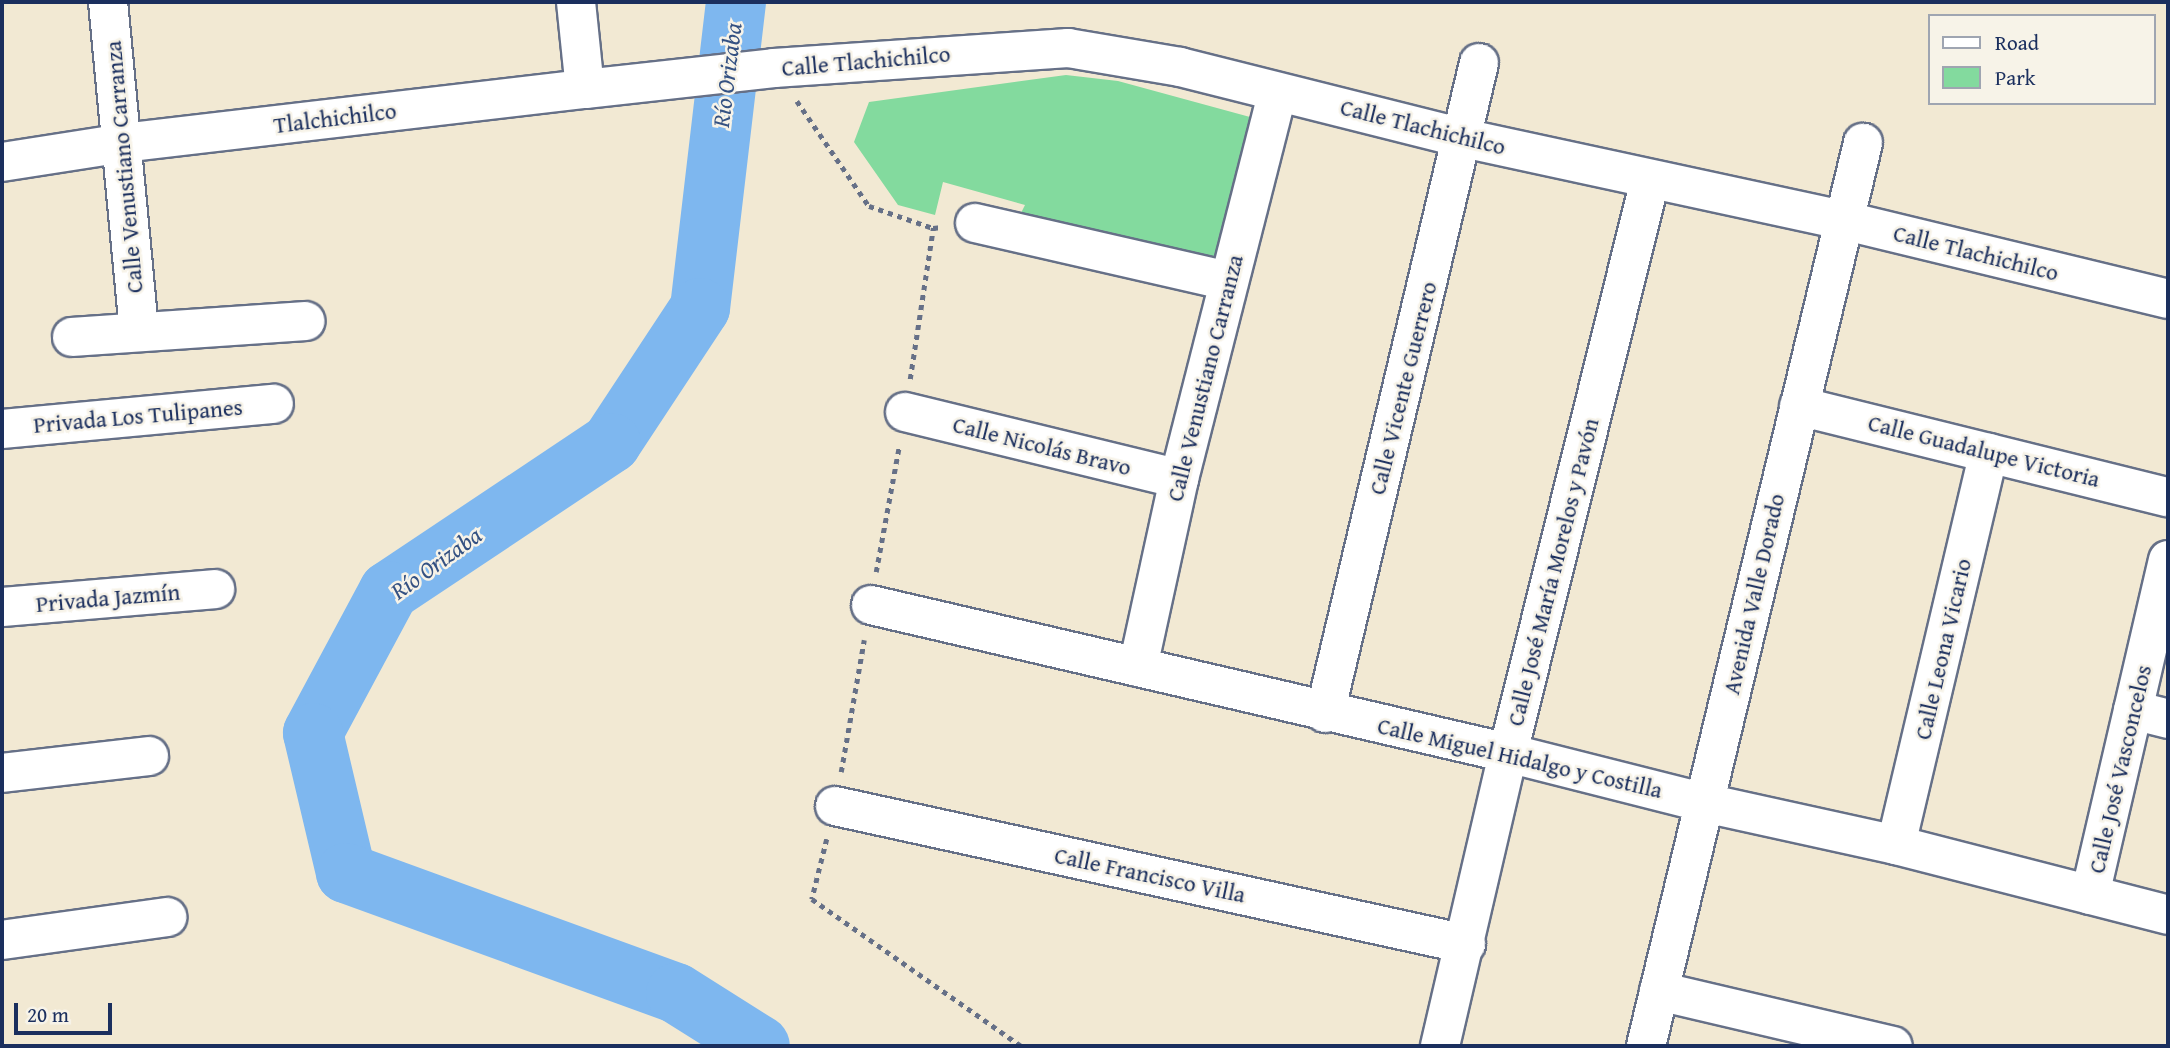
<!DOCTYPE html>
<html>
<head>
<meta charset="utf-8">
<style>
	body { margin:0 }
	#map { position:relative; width:2170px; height:1048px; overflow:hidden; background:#f2e9d3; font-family:"Gentium Book Plus",serif }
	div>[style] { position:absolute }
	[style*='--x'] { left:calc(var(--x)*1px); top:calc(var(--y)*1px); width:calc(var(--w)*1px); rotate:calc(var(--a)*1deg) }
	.green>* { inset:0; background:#83da9e }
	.river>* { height:60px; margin:-30px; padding:0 30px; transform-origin:30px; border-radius:30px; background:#7eb7ef }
	.path>* { height:4.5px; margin-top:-2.25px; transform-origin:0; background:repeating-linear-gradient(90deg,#667087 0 5px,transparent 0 10px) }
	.roads { filter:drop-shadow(2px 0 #667087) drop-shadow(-2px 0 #667087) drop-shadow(0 2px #667087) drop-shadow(0 -2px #667087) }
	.minor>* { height:38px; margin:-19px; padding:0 19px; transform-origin:19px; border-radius:19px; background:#fff }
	span { translate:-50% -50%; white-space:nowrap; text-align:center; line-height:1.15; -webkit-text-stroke:5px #f7f3e8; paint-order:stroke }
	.street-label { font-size:23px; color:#1b2f5e }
	.water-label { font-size:24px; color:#345182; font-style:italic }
	.frame { position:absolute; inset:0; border:4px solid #1b2f5e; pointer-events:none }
	.legend { position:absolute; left:1928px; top:14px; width:228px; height:91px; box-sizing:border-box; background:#f7f3e8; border:2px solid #9fa5b1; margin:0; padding:9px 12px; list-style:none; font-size:21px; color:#1b2f5e }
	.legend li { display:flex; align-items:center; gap:14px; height:35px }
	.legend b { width:35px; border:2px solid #9fa5b1 }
	.scale { position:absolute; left:14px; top:1003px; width:98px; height:32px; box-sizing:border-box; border:4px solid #1b2f5e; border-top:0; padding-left:9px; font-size:21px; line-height:24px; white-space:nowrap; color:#1b2f5e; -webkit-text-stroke:5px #f7f3e8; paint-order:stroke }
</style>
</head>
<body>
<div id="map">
	<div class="green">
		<div style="clip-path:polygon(1066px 75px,1118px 81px,1250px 117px,1211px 276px,1015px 225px,1025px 205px,943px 182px,935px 215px,898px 205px,854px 142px,869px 102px)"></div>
	</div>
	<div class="river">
		<div style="--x:736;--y:2;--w:308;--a:96.7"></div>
		<div style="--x:700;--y:308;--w:162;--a:123.4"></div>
		<div style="--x:611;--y:443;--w:267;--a:146.3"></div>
		<div style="--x:389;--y:591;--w:161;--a:118.2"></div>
		<div style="--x:313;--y:733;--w:144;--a:76.7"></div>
		<div style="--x:346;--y:873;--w:351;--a:20"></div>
		<div style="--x:676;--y:993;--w:99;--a:32.2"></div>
	</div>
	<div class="path">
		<div style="--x:797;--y:101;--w:127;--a:55.6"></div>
		<div style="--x:869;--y:206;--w:68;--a:19"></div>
		<div style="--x:933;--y:228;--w:9;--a:-6"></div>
		<div style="--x:910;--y:379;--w:153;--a:-81.3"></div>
		<div style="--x:876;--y:572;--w:127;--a:-79.6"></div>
		<div style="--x:841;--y:772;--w:134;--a:-80.1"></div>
		<div style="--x:827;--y:839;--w:62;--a:104"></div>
		<div style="--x:812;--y:899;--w:256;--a:35.1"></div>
	</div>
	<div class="roads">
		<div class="minor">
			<div style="--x:108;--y:2;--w:331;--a:84.6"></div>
			<div style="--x:576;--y:2;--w:87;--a:84.1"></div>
			<div style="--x:2;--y:162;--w:122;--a:-8.9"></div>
			<div style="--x:123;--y:143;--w:465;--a:-6.7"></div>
			<div style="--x:585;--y:89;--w:190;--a:-6.3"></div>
			<div style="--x:774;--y:68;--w:295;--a:-3.9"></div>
			<div style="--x:1068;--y:48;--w:114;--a:9.6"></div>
			<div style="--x:1180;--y:67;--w:292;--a:14.1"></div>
			<div style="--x:1463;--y:138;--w:392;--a:12.2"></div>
			<div style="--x:1846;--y:221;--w:331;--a:13.6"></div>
			<div style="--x:975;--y:223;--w:260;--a:12.9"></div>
			<div style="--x:72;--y:337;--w:234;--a:-3.9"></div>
			<div style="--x:1799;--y:406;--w:380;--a:13.9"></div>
			<div style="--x:905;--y:412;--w:282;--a:13.7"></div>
			<div style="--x:2;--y:429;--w:273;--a:-5.3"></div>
			<div style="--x:871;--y:605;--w:654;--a:13.08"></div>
			<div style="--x:1508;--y:753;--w:203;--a:14.2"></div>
			<div style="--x:1705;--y:803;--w:196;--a:12.4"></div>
			<div style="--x:1896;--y:845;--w:281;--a:14.4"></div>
			<div style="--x:2;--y:607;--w:214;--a:-4.8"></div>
			<div style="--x:1138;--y:667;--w:192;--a:-77.7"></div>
			<div style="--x:1179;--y:479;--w:399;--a:-75.7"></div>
			<div style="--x:2133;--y:710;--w:36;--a:14"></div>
			<div style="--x:1325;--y:713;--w:668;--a:-76.67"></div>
			<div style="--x:2;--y:773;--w:148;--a:-6.6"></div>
			<div style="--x:835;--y:806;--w:646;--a:12.34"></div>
			<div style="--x:1896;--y:845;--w:403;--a:-76.7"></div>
			<div style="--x:2090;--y:895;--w:344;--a:-76.9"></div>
			<div style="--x:2;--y:940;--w:167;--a:-7.9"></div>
			<div style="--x:1659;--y:991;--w:240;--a:13.2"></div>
			<div style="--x:1440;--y:1046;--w:301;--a:-76.9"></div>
			<div style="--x:1508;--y:753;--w:590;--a:-76.08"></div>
			<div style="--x:1646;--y:1046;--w:929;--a:-76.49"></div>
		</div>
	</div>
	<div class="street-label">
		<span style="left:866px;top:61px;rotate:-5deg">Calle Tlachichilco</span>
		<span style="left:335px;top:118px;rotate:-7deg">Tlalchichilco</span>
		<span style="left:1423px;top:127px;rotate:14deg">Calle Tlachichilco</span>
		<span style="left:124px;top:167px;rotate:-95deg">Calle Venustiano Carranza</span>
		<span style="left:1976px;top:253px;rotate:14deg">Calle Tlachichilco</span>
		<span style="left:1205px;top:378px;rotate:-76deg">Calle Venustiano Carranza</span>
		<span style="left:1403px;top:388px;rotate:-76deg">Calle Vicente Guerrero</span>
		<span style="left:138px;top:416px;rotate:-5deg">Privada Los Tulipanes</span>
		<span style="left:1042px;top:446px;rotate:14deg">Calle Nicolás Bravo</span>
		<span style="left:1984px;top:451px;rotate:14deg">Calle Guadalupe Victoria</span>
		<span style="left:1553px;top:572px;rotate:-76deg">Calle José María Morelos y Pavón</span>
		<span style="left:1754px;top:594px;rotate:-77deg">Avenida Valle Dorado</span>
		<span style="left:108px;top:598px;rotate:-5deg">Privada Jazmín</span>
		<span style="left:1943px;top:649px;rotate:-77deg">Calle Leona Vicario</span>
		<span style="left:1520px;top:758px;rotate:13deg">Calle Miguel Hidalgo y Costilla</span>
		<span style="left:2120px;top:769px;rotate:-77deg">Calle José Vasconcelos</span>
		<span style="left:1150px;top:875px;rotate:12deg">Calle Francisco Villa</span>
	</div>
	<div class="water-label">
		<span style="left:727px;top:75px;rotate:-83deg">Río Orizaba</span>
		<span style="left:436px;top:563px;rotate:-36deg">Río Orizaba</span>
	</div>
	<div class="frame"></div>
	<ul class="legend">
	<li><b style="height:9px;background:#fff"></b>Road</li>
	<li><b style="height:19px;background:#83da9e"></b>Park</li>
	</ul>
	<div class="scale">20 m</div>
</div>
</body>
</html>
